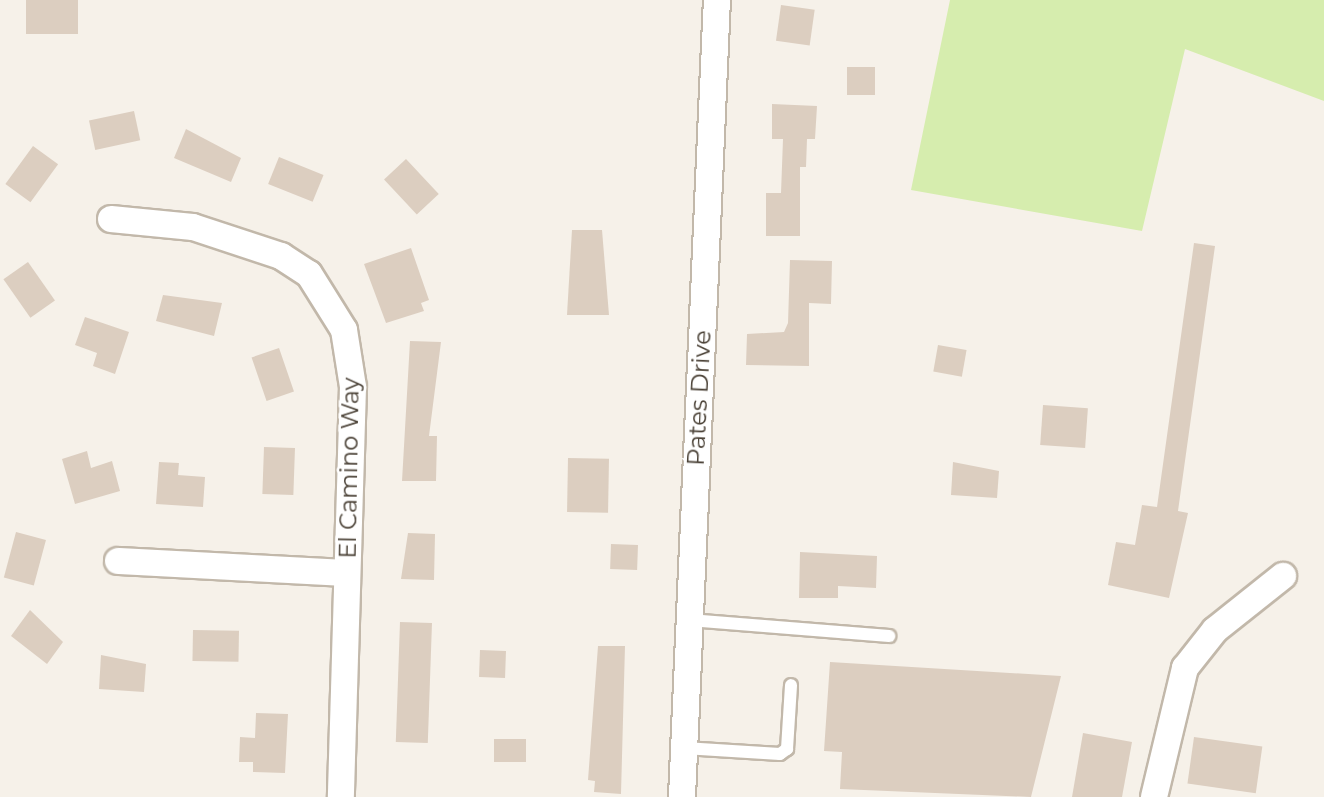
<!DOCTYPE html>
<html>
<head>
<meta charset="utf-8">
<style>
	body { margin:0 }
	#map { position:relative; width:1324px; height:797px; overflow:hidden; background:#f6f1e9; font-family:Montserrat,sans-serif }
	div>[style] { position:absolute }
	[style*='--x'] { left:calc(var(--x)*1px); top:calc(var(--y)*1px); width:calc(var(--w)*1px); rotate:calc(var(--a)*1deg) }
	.green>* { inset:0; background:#d6edae }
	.building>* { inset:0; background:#dccec0; transform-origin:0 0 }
	.roads { filter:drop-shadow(2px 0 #c2b8aa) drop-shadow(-2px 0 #c2b8aa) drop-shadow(0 2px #c2b8aa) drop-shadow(0 -2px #c2b8aa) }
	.lane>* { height:12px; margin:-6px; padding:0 6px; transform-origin:6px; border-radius:6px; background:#fff }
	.street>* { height:26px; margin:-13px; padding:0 13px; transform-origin:13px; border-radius:13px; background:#fff }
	span { translate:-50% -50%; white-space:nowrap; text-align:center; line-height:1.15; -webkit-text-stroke:5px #fff; paint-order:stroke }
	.street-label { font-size:24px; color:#4a4136 }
</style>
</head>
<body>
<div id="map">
	<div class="green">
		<div style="clip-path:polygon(950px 0,1324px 0,1324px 101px,1185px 49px,1142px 231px,911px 190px)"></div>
	</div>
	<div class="building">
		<div style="left:26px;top:0;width:52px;height:34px"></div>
		<div style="left:781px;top:5px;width:34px;height:36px;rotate:8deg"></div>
		<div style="left:847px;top:67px;width:28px;height:28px"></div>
		<div style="clip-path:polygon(772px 104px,817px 106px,815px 139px,807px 139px,806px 167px,800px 167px,800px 236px,766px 236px,766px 193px,781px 193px,783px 139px,772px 139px)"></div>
		<div style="left:134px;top:111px;width:30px;height:46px;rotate:78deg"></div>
		<div style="clip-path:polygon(186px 129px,241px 158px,231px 182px,174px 158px)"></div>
		<div style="left:33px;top:146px;width:31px;height:47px;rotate:36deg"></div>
		<div style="left:279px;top:157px;width:48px;height:29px;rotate:22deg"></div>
		<div style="left:406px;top:159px;width:48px;height:30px;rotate:47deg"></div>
		<div style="clip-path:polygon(572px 230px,602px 230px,609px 315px,567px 315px)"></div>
		<div style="clip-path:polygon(1194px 243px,1215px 246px,1178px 511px,1188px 513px,1169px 598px,1108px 585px,1116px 542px,1135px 545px,1142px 505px,1157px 507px)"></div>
		<div style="clip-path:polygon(411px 248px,429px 300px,421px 303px,424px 311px,386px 323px,364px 264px)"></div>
		<div style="clip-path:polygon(790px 260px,832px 261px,831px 304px,809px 303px,809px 366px,746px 365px,747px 334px,784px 332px,788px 323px)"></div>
		<div style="left:28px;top:262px;width:47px;height:30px;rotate:55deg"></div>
		<div style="clip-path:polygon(163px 295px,222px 303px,214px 336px,156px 321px)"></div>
		<div style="clip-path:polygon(85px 317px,129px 332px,115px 374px,93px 366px,97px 353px,75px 345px)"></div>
		<div style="clip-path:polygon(410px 341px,441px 342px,429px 436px,437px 436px,436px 481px,402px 481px)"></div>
		<div style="left:938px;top:345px;width:29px;height:27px;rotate:10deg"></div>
		<div style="left:279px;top:348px;width:46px;height:29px;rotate:71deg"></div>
		<div style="left:1043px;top:405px;width:45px;height:40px;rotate:4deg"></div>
		<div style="left:264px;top:447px;width:31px;height:47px;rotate:2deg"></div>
		<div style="clip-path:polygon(87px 451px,91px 468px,112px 461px,120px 491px,75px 504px,62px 459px)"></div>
		<div style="left:568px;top:458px;width:41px;height:54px;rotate:1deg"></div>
		<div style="clip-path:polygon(159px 462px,179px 463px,178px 475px,205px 477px,203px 507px,156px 504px)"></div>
		<div style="clip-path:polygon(953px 462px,999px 471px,997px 498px,951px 495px)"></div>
		<div style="left:16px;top:532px;width:31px;height:47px;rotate:15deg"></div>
		<div style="clip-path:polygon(408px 533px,435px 534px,434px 580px,401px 579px)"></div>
		<div style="left:611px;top:544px;width:27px;height:25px;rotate:2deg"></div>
		<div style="clip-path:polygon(800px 552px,877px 556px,876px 588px,838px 586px,838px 598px,799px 598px)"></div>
		<div style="clip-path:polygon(30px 610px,63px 642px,47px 664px,11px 636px)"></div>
		<div style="left:400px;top:622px;width:32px;height:120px;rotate:2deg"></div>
		<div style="left:193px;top:630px;width:46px;height:31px;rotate:1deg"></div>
		<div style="clip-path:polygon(598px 646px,625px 646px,621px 794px,594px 792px,595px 781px,588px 780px)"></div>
		<div style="left:480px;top:650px;width:26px;height:27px;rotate:2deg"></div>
		<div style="clip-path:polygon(101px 655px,146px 664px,144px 692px,99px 689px)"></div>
		<div style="clip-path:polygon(830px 662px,1061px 676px,1031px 797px,840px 789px,842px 752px,824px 751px)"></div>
		<div style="clip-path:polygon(256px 713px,288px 714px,285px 773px,253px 772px,253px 762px,239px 762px,240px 737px,255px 738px)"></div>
		<div style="clip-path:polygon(1083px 733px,1132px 742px,1122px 797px,1072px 797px)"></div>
		<div style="left:1194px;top:737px;width:69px;height:47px;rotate:8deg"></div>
		<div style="left:526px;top:739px;width:23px;height:32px;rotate:90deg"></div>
	</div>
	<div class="roads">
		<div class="lane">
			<div style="--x:689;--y:620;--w:201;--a:4.6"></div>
			<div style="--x:684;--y:748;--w:96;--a:3.6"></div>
			<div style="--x:780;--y:754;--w:9;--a:-36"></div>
			<div style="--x:787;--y:749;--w:64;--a:-86.4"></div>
		</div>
		<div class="street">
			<div style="--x:111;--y:219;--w:82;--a:5.6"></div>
			<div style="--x:193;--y:227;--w:93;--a:18.2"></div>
			<div style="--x:281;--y:256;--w:33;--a:33"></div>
			<div style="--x:309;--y:274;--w:66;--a:58"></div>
			<div style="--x:344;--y:330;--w:58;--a:81"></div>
			<div style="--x:353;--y:387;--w:410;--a:91.7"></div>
			<div style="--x:118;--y:561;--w:229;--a:3"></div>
			<div style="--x:682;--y:797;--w:798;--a:-87.49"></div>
			<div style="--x:1154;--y:797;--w:133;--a:-76.5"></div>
			<div style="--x:1185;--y:668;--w:48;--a:-51.7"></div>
			<div style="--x:1215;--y:630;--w:87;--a:-38.5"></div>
		</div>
	</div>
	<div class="street-label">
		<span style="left:699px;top:398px;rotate:-87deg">Pates Drive</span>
		<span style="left:349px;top:468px;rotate:-89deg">El Camino Way</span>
	</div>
</div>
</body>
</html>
